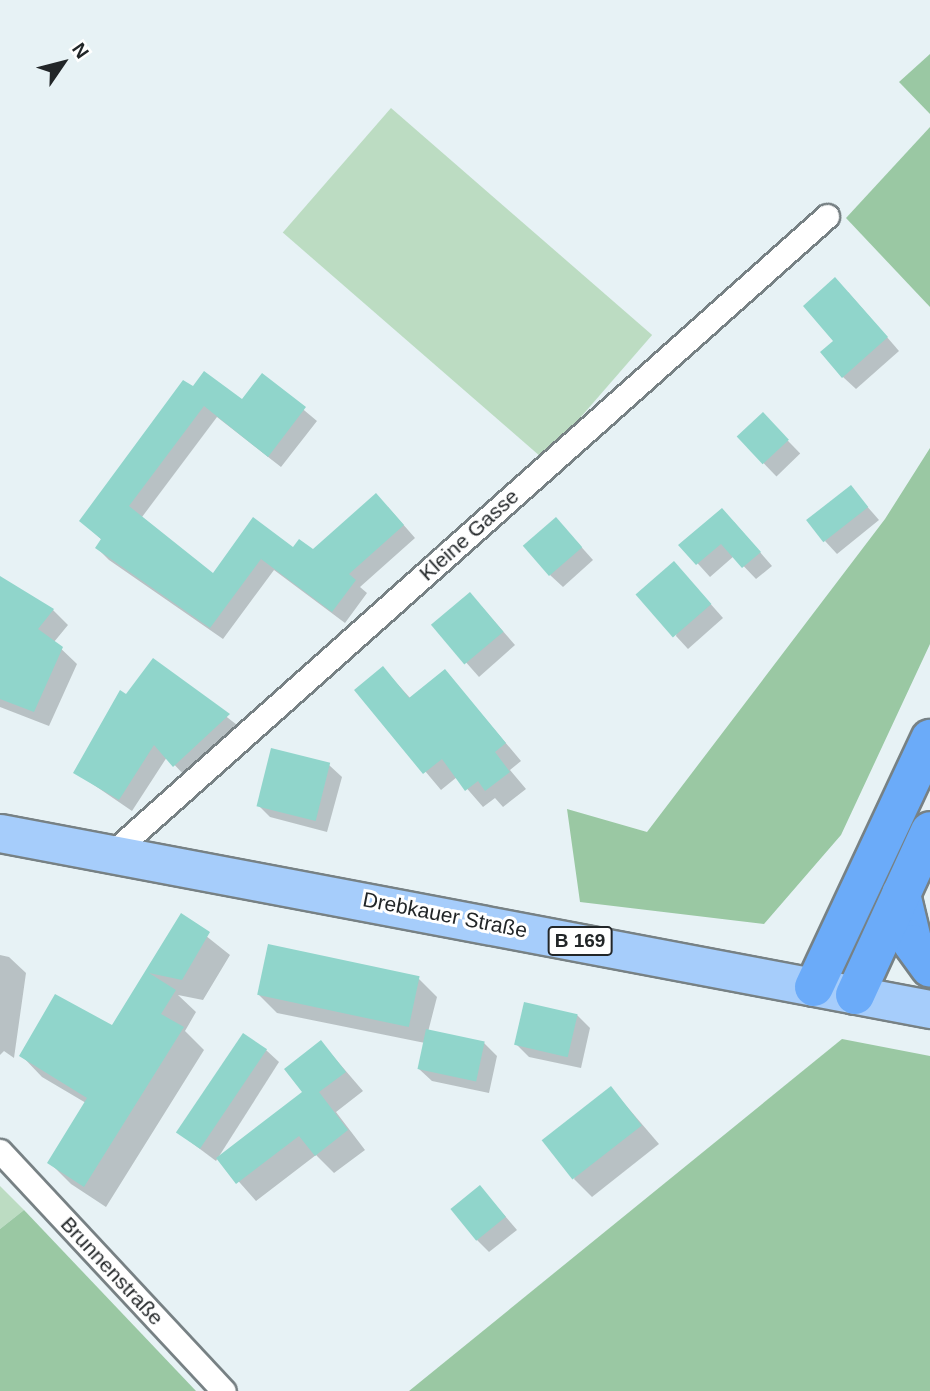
<!DOCTYPE html>
<html>
<head>
<meta charset="utf-8">
<style>
	body { margin:0 }
	#map { position:relative; width:930px; height:1391px; overflow:hidden; background:#e7f2f5; font-family:Arial,sans-serif }
	div>[style] { position:absolute }
	[style*='--x'] { left:calc(var(--x)*1px); top:calc(var(--y)*1px); width:calc(var(--w)*1px); rotate:calc(var(--a)*1deg) }
	.green>* { inset:0; background:#bcdcc2; transform-origin:0 0 }
	.forest>* { inset:0; background:#9ac8a3 }
	.shadow>* { inset:0; background:#0003; transform-origin:0 0 }
	.building>* { inset:0; background:#90d5cb; transform-origin:0 0 }
	.roads { filter:drop-shadow(2px 0 #778184) drop-shadow(-2px 0 #778184) drop-shadow(0 2px #778184) drop-shadow(0 -2px #778184) }
	.minor>* { height:23px; margin:-11.5px; padding:0 11.5px; transform-origin:11.5px; border-radius:11.5px; background:#fff }
	.primary>* { height:37px; margin:-18.5px; padding:0 18.5px; transform-origin:18.5px; border-radius:18.5px; background:#a6cdfb }
	.motorway>* { height:38px; margin:-19px; padding:0 19px; transform-origin:19px; border-radius:19px; background:#6babf9 }
	span { translate:-50% -50%; white-space:nowrap; text-align:center; line-height:1.15; -webkit-text-stroke:6px #fff; paint-order:stroke }
	.shield-label span { padding:2px 5px; background:#fff; border:2px solid; border-radius:5px; -webkit-text-stroke-width:0 }
	.shield-label { font-size:19px; color:#222628; font-weight:700 }
	.street-label { font-size:21px; color:#222628 }
	.north { position:absolute; left:28px; top:28px; width:70px; height:70px; -webkit-text-stroke:5px #fff; paint-order:stroke; rotate:55deg; font-size:19px; font-weight:700; line-height:28px; text-align:center; color:#222628 }
	.north::after { content:''; display:block; margin:auto; width:24px; height:32px; background:#222628; clip-path:polygon(50% 0,100% 100%,50% 72%,0 100%) }
</style>
</head>
<body>
<div id="map">
	<div class="green">
		<div style="left:391px;top:108px;width:346px;height:165px;rotate:41deg"></div>
		<div style="clip-path:polygon(0 1186px,24px 1210px,0 1229px)"></div>
	</div>
	<div class="forest">
		<div style="clip-path:polygon(930px 54px,930px 114px,899px 82px)"></div>
		<div style="clip-path:polygon(930px 127px,930px 307px,846px 218px)"></div>
		<div style="clip-path:polygon(930px 448px,930px 644px,841px 835px,764px 924px,580px 902px,567px 809px,647px 832px,885px 519px)"></div>
		<div style="clip-path:polygon(842px 1039px,930px 1056px,930px 1391px,409px 1391px)"></div>
		<div style="clip-path:polygon(24px 1210px,196px 1391px,0 1391px,0 1229px)"></div>
	</div>
	<div class="shadow">
		<div style="clip-path:polygon(848px 292px,899px 351px,856px 389px,843px 377px,836px 341px)"></div>
		<div style="clip-path:polygon(262px 375px,317px 421px,281px 467px,217px 417px,142px 517px,213px 575px,254px 520px,294px 550px,313px 551px,388px 507px,415px 538px,360px 587px,367px 593px,345px 623px,274px 570px,223px 639px,109px 560px,97px 548px,102px 540px,81px 521px,193px 389px,242px 402px)"></div>
		<div style="left:762px;top:414px;width:55px;height:33px;rotate:46deg"></div>
		<div style="clip-path:polygon(851px 488px,879px 520px,837px 554px,825px 541px)"></div>
		<div style="clip-path:polygon(734px 522px,772px 566px,756px 579px,734px 556px,710px 577px,681px 545px)"></div>
		<div style="clip-path:polygon(568px 532px,593px 560px,563px 587px,550px 575px)"></div>
		<div style="clip-path:polygon(686px 576px,723px 618px,688px 649px,676px 636px)"></div>
		<div style="clip-path:polygon(0 578px,53px 610px,68px 625px,54px 642px,77px 664px,49px 726px,0 707px)"></div>
		<div style="clip-path:polygon(482px 607px,515px 645px,479px 677px,434px 626px)"></div>
		<div style="clip-path:polygon(153px 660px,241px 728px,187px 778px,167px 757px,132px 811px,75px 772px)"></div>
		<div style="clip-path:polygon(383px 668px,411px 699px,445px 671px,521px 761px,510px 770px,526px 789px,503px 807px,495px 798px,483px 807px,457px 777px,441px 790px,357px 690px)"></div>
		<div style="clip-path:polygon(329px 765px,342px 777px,327px 832px,270px 817px,258px 805px)"></div>
		<div style="clip-path:polygon(181px 916px,230px 955px,203px 1000px,178px 995px,196px 1012px,185px 1031px,204px 1050px,106px 1207px,71px 1184px,50px 1163px,86px 1103px,42px 1077px,21px 1055px,113px 1027px)"></div>
		<div style="clip-path:polygon(0 955px,9px 957px,26px 973px,14px 1058px,4px 1051px,0 1055px)"></div>
		<div style="clip-path:polygon(419px 979px,437px 997px,428px 1032px,484px 1043px,497px 1056px,489px 1093px,432px 1081px,419px 1069px,425px 1043px,277px 1013px,258px 994px)"></div>
		<div style="clip-path:polygon(577px 1015px,590px 1028px,581px 1068px,529px 1057px,516px 1044px)"></div>
		<div style="clip-path:polygon(321px 1042px,363px 1091px,336px 1112px,365px 1150px,334px 1173px,316px 1155px,256px 1201px,218px 1158px,304px 1093px)"></div>
		<div style="clip-path:polygon(266px 1050px,279px 1062px,216px 1161px,180px 1134px)"></div>
		<div style="clip-path:polygon(611px 1088px,659px 1144px,592px 1197px,574px 1179px)"></div>
		<div style="clip-path:polygon(480px 1187px,517px 1230px,489px 1252px,477px 1240px)"></div>
	</div>
	<div class="building">
		<div style="clip-path:polygon(835px 277px,888px 337px,842px 378px,820px 352px,833px 341px,803px 306px)"></div>
		<div style="clip-path:polygon(204px 371px,242px 399px,262px 373px,306px 407px,268px 457px,204px 406px,129px 506px,213px 573px,253px 517px,293px 547px,299px 539px,313px 549px,376px 493px,404px 525px,349px 574px,356px 580px,332px 612px,261px 559px,210px 628px,95px 548px,101px 539px,79px 521px,183px 380px,193px 386px)"></div>
		<div style="left:763px;top:412px;width:38px;height:36px;rotate:47deg"></div>
		<div style="left:851px;top:485px;width:28px;height:57px;rotate:52deg"></div>
		<div style="clip-path:polygon(722px 508px,761px 552px,742px 568px,721px 544px,696px 565px,678px 545px)"></div>
		<div style="left:556px;top:517px;width:40px;height:44px;rotate:49deg"></div>
		<div style="left:674px;top:561px;width:57px;height:51px;rotate:49deg"></div>
		<div style="clip-path:polygon(0 576px,54px 609px,38px 629px,63px 647px,34px 712px,0 699px)"></div>
		<div style="left:470px;top:592px;width:52px;height:51px;rotate:50deg"></div>
		<div style="clip-path:polygon(153px 658px,230px 714px,173px 767px,154px 745px,119px 800px,73px 773px,120px 690px,126px 694px)"></div>
		<div style="clip-path:polygon(383px 666px,409px 698px,445px 669px,506px 743px,495px 752px,510px 772px,485px 791px,478px 781px,465px 791px,442px 759px,423px 774px,354px 690px)"></div>
		<div style="left:271px;top:748px;width:61px;height:60px;rotate:14deg"></div>
		<div style="clip-path:polygon(181px 913px,210px 932px,182px 980px,149px 973px,176px 990px,161px 1014px,184px 1027px,84px 1187px,47px 1163px,87px 1098px,19px 1056px,55px 994px,112px 1025px)"></div>
		<div style="left:268px;top:944px;width:155px;height:52px;rotate:12deg"></div>
		<div style="left:524px;top:1002px;width:55px;height:44px;rotate:13deg"></div>
		<div style="left:426px;top:1029px;width:60px;height:41px;rotate:12deg"></div>
		<div style="left:243px;top:1033px;width:29px;height:120px;rotate:34deg"></div>
		<div style="clip-path:polygon(321px 1040px,346px 1072px,319px 1092px,348px 1130px,315px 1156px,299px 1136px,236px 1184px,216px 1158px,302px 1092px,284px 1069px)"></div>
		<div style="left:611px;top:1086px;width:50px;height:88px;rotate:52deg"></div>
		<div style="left:480px;top:1185px;width:41px;height:38px;rotate:51deg"></div>
	</div>
	<div class="roads">
		<div class="minor">
			<div style="--x:111;--y:854;--w:959;--a:-41.7"></div>
			<div style="--x:0;--y:1151;--w:328;--a:47"></div>
		</div>
		<div class="primary">
			<div style="--x:0;--y:833;--w:947;--a:10.72"></div>
		</div>
		<div class="motorway">
			<div style="--x:901;--y:894;--w:51;--a:76.5"></div>
			<div style="--x:913;--y:944;--w:29;--a:54"></div>
			<div style="--x:814;--y:987;--w:274;--a:-64.9"></div>
			<div style="--x:855;--y:995;--w:180;--a:-65.4"></div>
		</div>
	</div>
	<div class="shield-label">
		<span style="left:580px;top:941px">B 169</span>
	</div>
	<div class="street-label">
		<span style="left:469px;top:535px;rotate:-42deg">Kleine Gasse</span>
		<span style="left:445px;top:915px;rotate:11deg">Drebkauer Straße</span>
		<span style="left:112px;top:1271px;rotate:47deg">Brunnenstraße</span>
	</div>
	<div class="north">N</div>
</div>
</body>
</html>
